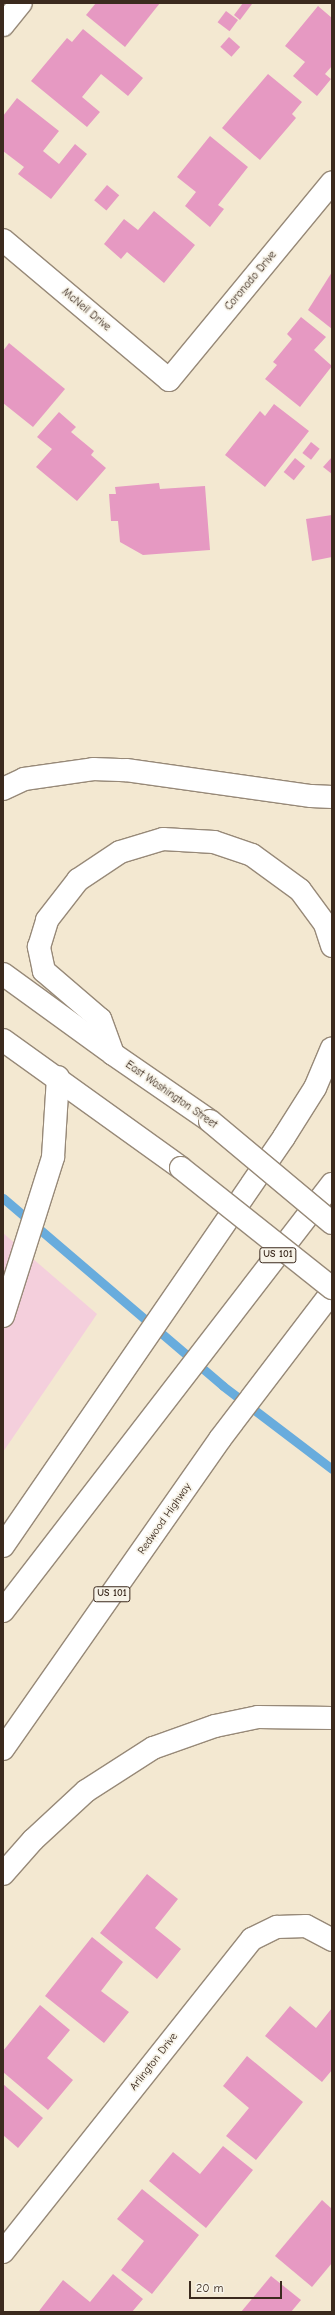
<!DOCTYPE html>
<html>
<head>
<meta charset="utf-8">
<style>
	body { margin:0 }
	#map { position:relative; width:335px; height:2315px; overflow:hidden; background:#f3e8d1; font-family:"Comic Neue",sans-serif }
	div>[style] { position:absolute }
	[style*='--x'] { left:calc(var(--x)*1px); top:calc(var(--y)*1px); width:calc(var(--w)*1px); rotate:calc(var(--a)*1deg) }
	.built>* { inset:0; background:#f4cfdc }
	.stream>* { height:9px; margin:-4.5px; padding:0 4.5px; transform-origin:4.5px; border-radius:4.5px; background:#68acdd }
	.building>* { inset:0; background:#e699c2; transform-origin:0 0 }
	.roads { filter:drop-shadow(1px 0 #978978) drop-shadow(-1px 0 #978978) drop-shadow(0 1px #978978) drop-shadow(0 -1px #978978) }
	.minor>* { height:22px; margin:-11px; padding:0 11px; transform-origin:11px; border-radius:11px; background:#fff }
	.secondary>* { height:22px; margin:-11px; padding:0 11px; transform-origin:11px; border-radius:11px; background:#fff }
	.primary>* { height:22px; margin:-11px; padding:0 11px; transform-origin:11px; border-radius:11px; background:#fff }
	.motorway>* { height:22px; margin:-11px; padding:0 11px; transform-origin:11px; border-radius:11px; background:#fff }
	.bridges { filter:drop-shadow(1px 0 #978978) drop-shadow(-1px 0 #978978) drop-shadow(0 1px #978978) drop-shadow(0 -1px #978978) }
	.primary-bridge>* { height:22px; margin:-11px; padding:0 11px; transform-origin:11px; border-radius:11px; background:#fff }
	span { translate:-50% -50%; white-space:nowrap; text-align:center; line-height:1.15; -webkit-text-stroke:3.5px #f7f3e8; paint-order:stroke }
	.shield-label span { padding:1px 3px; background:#f7f3e8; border:1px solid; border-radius:3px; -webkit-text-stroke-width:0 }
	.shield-label { font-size:10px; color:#3b2a1e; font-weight:700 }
	.street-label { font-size:11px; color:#3b2a1e }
	.frame { position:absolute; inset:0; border:4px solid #3b2a1e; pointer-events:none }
	.scale { position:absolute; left:189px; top:2281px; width:93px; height:18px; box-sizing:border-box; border:2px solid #3b2a1e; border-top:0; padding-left:5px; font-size:12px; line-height:14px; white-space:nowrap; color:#3b2a1e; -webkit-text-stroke:3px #f7f3e8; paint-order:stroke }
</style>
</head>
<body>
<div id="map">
	<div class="built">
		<div style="clip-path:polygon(3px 1233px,97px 1314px,3px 1452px)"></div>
	</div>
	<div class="stream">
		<div style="--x:3;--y:1198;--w:289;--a:40.5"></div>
		<div style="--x:223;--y:1386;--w:137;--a:37.3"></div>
	</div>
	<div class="building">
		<div style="clip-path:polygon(96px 3px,160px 3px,125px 47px,86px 15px)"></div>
		<div style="clip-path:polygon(243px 3px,252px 4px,240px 20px,234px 15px)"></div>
		<div style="clip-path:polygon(318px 6px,332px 18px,332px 66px,325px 74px,331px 79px,317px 96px,293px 76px,305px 62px,285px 46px)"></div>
		<div style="left:226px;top:11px;width:15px;height:14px;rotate:37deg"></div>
		<div style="clip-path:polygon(83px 29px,143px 78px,128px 96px,101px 74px,82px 97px,100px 112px,87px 127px,31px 81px,67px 38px,72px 42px)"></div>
		<div style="left:229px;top:37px;width:15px;height:13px;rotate:42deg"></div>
		<div style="clip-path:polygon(268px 74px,302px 102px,292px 114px,296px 118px,260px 160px,222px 128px)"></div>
		<div style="clip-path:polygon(17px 98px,59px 131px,43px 151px,59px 164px,75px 144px,87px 154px,51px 199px,18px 174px,24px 167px,3px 151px,3px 116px)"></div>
		<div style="clip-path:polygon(210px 136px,248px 167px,218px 205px,224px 209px,210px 227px,185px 206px,196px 192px,177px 177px)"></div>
		<div style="left:107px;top:185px;width:16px;height:20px;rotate:40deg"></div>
		<div style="clip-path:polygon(154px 211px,195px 245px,164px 283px,127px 252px,121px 259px,104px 244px,124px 219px,138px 230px)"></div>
		<div style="clip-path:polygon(332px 272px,332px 329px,308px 310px)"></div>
		<div style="clip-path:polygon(301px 317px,326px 337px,314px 350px,332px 366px,300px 407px,265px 379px,277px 365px,273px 362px,292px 339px,287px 334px)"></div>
		<div style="clip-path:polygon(9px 343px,65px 389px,33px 427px,3px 403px,3px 351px)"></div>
		<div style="clip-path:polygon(274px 404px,309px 431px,265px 487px,225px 455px,260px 411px,265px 416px)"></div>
		<div style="clip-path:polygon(59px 412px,76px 427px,71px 432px,94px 451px,91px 455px,106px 468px,77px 501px,36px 467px,52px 449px,37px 437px)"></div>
		<div style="left:311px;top:442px;width:11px;height:14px;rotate:38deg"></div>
		<div style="clip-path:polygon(332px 457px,332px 474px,323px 467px)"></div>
		<div style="left:295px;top:458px;width:13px;height:18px;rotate:39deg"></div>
		<div style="clip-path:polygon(159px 483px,160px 489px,205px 486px,210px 550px,143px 555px,120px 542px,118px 521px,111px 521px,109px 494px,116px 494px,115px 487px)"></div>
		<div style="clip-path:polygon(332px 515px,332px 557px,312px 561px,306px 519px)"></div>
		<div style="clip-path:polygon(147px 1874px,178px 1899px,155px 1928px,181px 1949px,157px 1979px,100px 1933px)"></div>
		<div style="clip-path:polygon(92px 1937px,123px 1962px,101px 1991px,129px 2012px,104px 2043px,45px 1996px)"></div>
		<div style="clip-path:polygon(40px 2005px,70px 2030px,47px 2058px,73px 2080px,48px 2110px,3px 2072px,3px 2051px)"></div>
		<div style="clip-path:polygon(290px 2006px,316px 2028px,332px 2008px,332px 2070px,322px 2082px,265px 2036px)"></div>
		<div style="clip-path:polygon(247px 2056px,303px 2102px,256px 2160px,226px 2136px,249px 2108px,223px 2086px)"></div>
		<div style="clip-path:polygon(3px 2084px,43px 2118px,18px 2148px,3px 2135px)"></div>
		<div style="clip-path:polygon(223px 2146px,253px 2170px,206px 2228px,149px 2181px,173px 2152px,200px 2174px)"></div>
		<div style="clip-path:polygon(142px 2189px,199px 2235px,152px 2294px,121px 2270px,144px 2241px,117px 2219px)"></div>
		<div style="clip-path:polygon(322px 2200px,332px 2209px,332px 2263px,312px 2287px,275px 2256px)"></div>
		<div style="clip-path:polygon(113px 2274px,143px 2299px,132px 2312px,39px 2311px,63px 2280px,90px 2302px)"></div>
		<div style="clip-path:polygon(271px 2276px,301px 2300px,291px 2312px,241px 2312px)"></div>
	</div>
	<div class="roads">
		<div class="minor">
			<div style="--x:3;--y:25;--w:28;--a:-51"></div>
			<div style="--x:3;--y:240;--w:217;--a:40.1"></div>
			<div style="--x:169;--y:380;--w:256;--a:-50.5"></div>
			<div style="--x:3;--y:2252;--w:400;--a:-51.5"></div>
			<div style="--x:252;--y:1939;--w:28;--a:-26"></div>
			<div style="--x:277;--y:1927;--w:29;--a:-2"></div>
			<div style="--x:306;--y:1926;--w:30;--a:28"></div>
		</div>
		<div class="secondary">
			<div style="--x:3;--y:974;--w:136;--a:36"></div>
		</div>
		<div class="primary">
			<div style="--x:3;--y:1040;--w:219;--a:35.7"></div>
			<div style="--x:113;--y:1054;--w:118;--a:34.6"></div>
		</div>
		<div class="motorway">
			<div style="--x:3;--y:789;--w:23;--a:-25"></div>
			<div style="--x:24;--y:779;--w:70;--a:-8.2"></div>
			<div style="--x:93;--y:769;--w:33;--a:2"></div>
			<div style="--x:126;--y:770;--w:187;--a:8"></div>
			<div style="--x:311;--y:796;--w:21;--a:3"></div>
			<div style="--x:113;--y:1054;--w:37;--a:-110"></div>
			<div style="--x:100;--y:1019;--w:74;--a:-139.4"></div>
			<div style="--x:44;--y:971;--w:25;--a:-102"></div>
			<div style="--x:39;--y:947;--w:28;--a:-73"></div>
			<div style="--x:47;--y:920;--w:51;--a:-52.2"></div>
			<div style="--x:78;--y:880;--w:50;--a:-33.7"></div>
			<div style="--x:120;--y:852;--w:45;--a:-16.8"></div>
			<div style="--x:163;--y:839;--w:51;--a:3.4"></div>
			<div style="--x:214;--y:842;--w:40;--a:18.9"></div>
			<div style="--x:252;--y:855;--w:59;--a:36.1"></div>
			<div style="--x:300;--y:890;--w:42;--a:53.7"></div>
			<div style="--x:325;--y:924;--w:23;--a:72"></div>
			<div style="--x:3;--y:1316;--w:167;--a:-72.5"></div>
			<div style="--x:53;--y:1157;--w:80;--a:-86.4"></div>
			<div style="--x:3;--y:1546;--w:496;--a:-55.5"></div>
			<div style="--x:284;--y:1137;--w:58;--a:-57.7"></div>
			<div style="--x:315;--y:1088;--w:43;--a:-67"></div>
			<div style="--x:3;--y:1611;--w:539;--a:-52.39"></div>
			<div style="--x:3;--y:1749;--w:378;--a:-55"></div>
			<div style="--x:220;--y:1439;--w:185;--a:-52.7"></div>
			<div style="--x:3;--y:1874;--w:45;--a:-48.6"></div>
			<div style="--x:33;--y:1840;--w:72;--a:-42.8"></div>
			<div style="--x:86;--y:1791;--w:80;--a:-32.7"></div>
			<div style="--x:153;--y:1748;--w:66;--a:-19.5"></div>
			<div style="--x:215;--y:1726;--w:44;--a:-11.8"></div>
			<div style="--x:258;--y:1717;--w:74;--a:0.8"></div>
		</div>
	</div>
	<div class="bridges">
		<div class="primary-bridge">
			<div style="--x:210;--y:1121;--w:159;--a:39.9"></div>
			<div style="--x:181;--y:1168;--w:193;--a:38.5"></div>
		</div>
	</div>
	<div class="shield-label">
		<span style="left:278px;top:1255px">US 101</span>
		<span style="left:112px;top:1594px">US 101</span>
	</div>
	<div class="street-label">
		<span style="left:251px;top:281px;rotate:-50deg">Coronado Drive</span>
		<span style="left:86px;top:310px;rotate:40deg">McNeil Drive</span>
		<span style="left:171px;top:1095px;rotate:35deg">East Washington Street</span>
		<span style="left:165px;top:1519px;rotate:-55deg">Redwood Highway</span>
		<span style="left:154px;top:2062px;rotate:-52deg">Arlington Drive</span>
	</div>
	<div class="frame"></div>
	<div class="scale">20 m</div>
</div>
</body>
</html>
